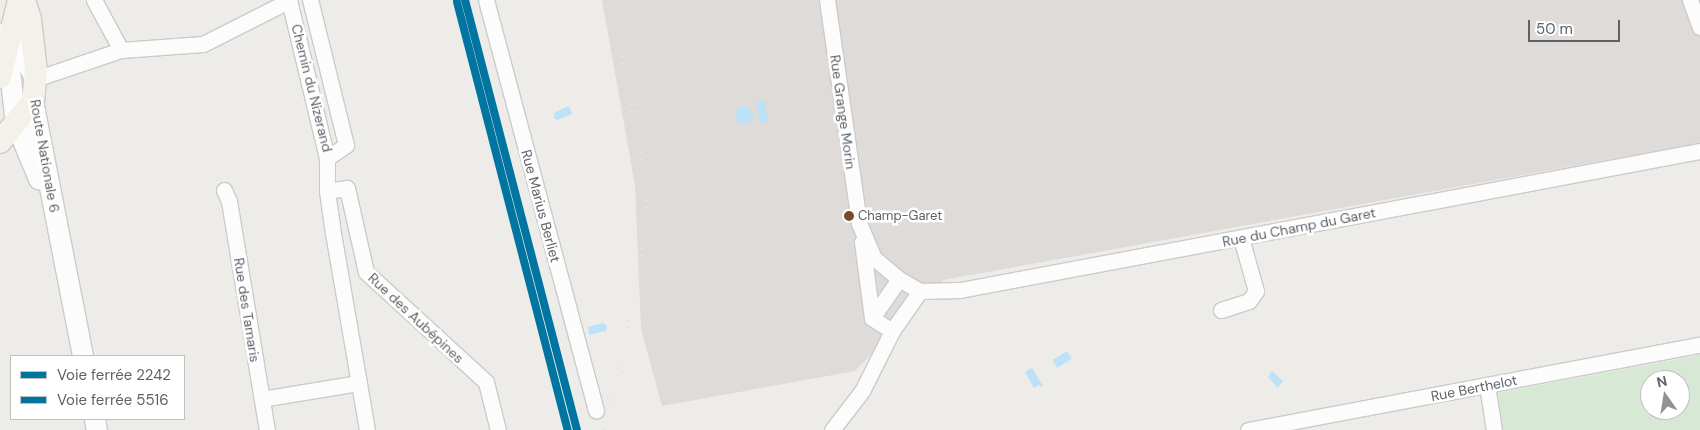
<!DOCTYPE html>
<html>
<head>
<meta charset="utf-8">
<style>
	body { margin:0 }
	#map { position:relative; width:1700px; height:430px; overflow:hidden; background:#eeece8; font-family:"DM Sans",sans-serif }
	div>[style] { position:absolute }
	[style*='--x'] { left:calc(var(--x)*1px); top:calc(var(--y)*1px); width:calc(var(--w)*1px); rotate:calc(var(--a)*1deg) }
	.industrial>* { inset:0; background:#dedbd8 }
	.green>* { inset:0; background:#d7e9d4 }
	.water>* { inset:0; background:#bce2f8; transform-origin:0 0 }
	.round { border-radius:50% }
	.roads { filter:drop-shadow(1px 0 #cacbca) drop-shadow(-1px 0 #cacbca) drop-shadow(0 1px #cacbca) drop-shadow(0 -1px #cacbca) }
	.minor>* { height:15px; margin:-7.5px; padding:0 7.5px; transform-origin:7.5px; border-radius:7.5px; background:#fcfcfc }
	.tertiary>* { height:19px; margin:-9.5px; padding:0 9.5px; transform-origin:9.5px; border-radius:9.5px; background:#fcfcfc }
	.secondary>* { height:20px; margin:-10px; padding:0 10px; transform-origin:10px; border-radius:10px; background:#fcfcfc }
	.primary>* { height:22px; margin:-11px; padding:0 11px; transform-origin:11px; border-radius:11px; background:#f3f1e9 }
	.rail>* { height:4px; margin-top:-2px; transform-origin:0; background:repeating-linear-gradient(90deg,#e3e4e3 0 1px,transparent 0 7px) }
	.rail-1>* { height:8px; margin:-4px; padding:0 4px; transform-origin:4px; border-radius:4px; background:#0075a1 }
	.rail-2>* { height:8px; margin:-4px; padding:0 4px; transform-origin:4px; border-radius:4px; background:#0075a1 }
	.dots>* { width:14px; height:14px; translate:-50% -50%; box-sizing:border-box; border:2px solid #fff; border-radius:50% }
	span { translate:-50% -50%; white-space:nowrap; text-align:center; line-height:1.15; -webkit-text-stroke:5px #fff; paint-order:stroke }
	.bus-label { font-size:13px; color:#5e6267 }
	.left { translate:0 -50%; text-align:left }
	.street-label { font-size:14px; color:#5e6267 }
	.legend { position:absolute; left:10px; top:355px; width:175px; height:65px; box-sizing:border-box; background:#fff; border:1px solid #bfc0c2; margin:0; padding:6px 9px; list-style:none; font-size:15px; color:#5e6267 }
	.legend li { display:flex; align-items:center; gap:10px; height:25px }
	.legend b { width:25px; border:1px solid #bfc0c2 }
	.north { position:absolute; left:1640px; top:370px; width:50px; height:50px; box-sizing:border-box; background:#fff; border:1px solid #bfc0c2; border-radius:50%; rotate:347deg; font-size:14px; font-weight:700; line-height:20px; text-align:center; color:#5e6267 }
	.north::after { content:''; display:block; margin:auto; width:18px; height:22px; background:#909294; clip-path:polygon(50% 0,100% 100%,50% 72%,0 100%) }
	.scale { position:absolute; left:1528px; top:20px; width:92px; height:22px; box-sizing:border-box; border:2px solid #5e6267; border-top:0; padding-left:6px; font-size:15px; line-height:18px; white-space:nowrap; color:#5e6267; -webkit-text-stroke:4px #fff; paint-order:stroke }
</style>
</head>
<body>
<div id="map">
	<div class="industrial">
		<div style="clip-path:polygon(602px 0,1700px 0,1700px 143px,943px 280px,855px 371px,662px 406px,641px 329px,635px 185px)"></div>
	</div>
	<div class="green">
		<div style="clip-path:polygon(evenodd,1700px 355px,1700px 430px,1503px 430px,1498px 393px,1700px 355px,1650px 380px,1680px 380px,1680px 410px,1650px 410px,1650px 380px)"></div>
	</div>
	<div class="water">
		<div style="left:764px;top:100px;width:22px;height:8px;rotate:80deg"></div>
		<div style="clip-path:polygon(569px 106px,572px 114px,557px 120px,554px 118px,554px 113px)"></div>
		<div class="round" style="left:735px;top:106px;width:18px;height:18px"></div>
		<div style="clip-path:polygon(603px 323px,607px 326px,606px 331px,589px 335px,588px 327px)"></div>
		<div style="left:1067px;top:351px;width:9px;height:17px;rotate:58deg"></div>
		<div style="clip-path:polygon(1032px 368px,1043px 386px,1041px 387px,1039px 385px,1034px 388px,1025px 372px)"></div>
		<div style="clip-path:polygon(1272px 371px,1283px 381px,1278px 388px,1268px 377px)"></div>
	</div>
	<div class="roads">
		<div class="minor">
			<div style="--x:289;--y:0;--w:163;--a:76.5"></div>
			<div style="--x:327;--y:158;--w:23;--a:-34"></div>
			<div style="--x:346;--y:145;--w:149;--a:-103.9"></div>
			<div style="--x:486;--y:0;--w:425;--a:75"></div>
			<div style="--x:827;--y:0;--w:225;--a:81.8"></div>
			<div style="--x:859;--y:223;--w:38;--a:67"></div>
			<div style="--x:874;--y:258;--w:33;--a:40"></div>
			<div style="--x:899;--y:279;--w:24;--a:30"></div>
			<div style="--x:920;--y:291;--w:40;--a:-1.4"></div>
			<div style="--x:960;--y:290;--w:753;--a:-10.64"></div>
			<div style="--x:1690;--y:0;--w:29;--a:70"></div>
			<div style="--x:121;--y:50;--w:82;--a:-4.2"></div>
			<div style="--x:203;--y:44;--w:97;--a:-26.8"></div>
			<div style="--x:35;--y:79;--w:91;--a:-18.6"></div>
			<div style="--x:121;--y:50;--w:57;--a:-118.4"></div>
			<div style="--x:327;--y:158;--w:33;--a:90"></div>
			<div style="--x:327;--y:191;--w:42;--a:81.9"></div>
			<div style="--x:333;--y:233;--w:200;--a:80.2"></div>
			<div style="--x:224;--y:190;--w:12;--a:66"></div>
			<div style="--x:229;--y:201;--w:232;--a:80.6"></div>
			<div style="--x:327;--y:191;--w:20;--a:-9"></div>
			<div style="--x:347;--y:188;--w:86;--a:77.3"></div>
			<div style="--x:366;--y:272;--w:163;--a:42.5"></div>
			<div style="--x:486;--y:382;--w:49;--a:76"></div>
			<div style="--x:862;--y:242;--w:77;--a:82.5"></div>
			<div style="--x:1221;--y:310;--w:29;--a:-18"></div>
			<div style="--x:1249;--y:301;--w:12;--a:-55"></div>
			<div style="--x:1256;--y:291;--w:55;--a:-105.8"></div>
			<div style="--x:892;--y:331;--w:24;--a:-147"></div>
			<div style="--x:872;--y:318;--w:47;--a:-55.3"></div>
			<div style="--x:1487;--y:385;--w:46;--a:81.2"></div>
			<div style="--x:262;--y:399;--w:98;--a:-9.4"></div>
			<div style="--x:832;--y:430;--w:49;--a:-52.4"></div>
			<div style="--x:862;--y:391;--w:67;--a:-63.4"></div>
			<div style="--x:892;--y:331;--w:49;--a:-55"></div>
			<div style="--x:1248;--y:430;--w:460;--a:-10.7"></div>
		</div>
		<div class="tertiary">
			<div style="--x:2;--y:33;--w:11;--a:27"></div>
			<div style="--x:12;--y:38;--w:47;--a:60.7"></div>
		</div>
		<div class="secondary">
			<div style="--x:8;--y:53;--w:71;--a:83.6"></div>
			<div style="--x:16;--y:124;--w:60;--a:67.3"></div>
			<div style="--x:33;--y:101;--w:260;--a:78.9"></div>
			<div style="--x:95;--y:419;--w:11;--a:80"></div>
		</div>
		<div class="primary">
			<div style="--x:0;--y:77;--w:79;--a:-76.1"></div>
			<div style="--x:0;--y:142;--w:53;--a:-51.2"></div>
			<div style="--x:33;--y:101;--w:30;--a:-84"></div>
			<div style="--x:36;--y:71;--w:52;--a:-96.6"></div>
			<div style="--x:30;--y:19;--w:20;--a:-108"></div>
		</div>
	</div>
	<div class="rail">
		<div style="--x:636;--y:97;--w:23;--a:70"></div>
		<div style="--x:603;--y:430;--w:150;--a:-76.5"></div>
		<div style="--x:638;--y:284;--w:70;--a:-82.6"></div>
		<div style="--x:647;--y:215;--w:55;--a:-96.2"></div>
		<div style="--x:641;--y:160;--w:163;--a:-100.3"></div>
	</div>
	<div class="rail-1">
		<div style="--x:465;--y:0;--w:444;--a:75.4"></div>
	</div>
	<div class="rail-2">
		<div style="--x:457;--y:2;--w:442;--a:75.5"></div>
	</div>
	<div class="dots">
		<div style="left:849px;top:216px;background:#7a4b2a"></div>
	</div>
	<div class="bus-label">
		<span class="left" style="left:858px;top:216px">Champ-Garet</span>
	</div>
	<div class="street-label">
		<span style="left:312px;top:88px;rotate:76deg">Chemin du Nizerand</span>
		<span style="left:843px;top:112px;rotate:82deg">Rue Grange Morin</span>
		<span style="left:45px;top:156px;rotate:80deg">Route Nationale 6</span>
		<span style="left:541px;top:206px;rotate:75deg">Rue Marius Berliet</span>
		<span style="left:1299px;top:227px;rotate:-11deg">Rue du Champ du Garet</span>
		<span style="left:247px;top:310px;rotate:81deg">Rue des Tamaris</span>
		<span style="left:416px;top:318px;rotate:43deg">Rue des Aubépines</span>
		<span style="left:1474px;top:388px;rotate:-11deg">Rue Berthelot</span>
	</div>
	<ul class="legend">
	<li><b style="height:6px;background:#0075a1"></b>Voie ferrée 2242</li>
	<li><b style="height:6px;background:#0075a1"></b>Voie ferrée 5516</li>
	</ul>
	<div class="north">N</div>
	<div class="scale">50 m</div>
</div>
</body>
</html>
